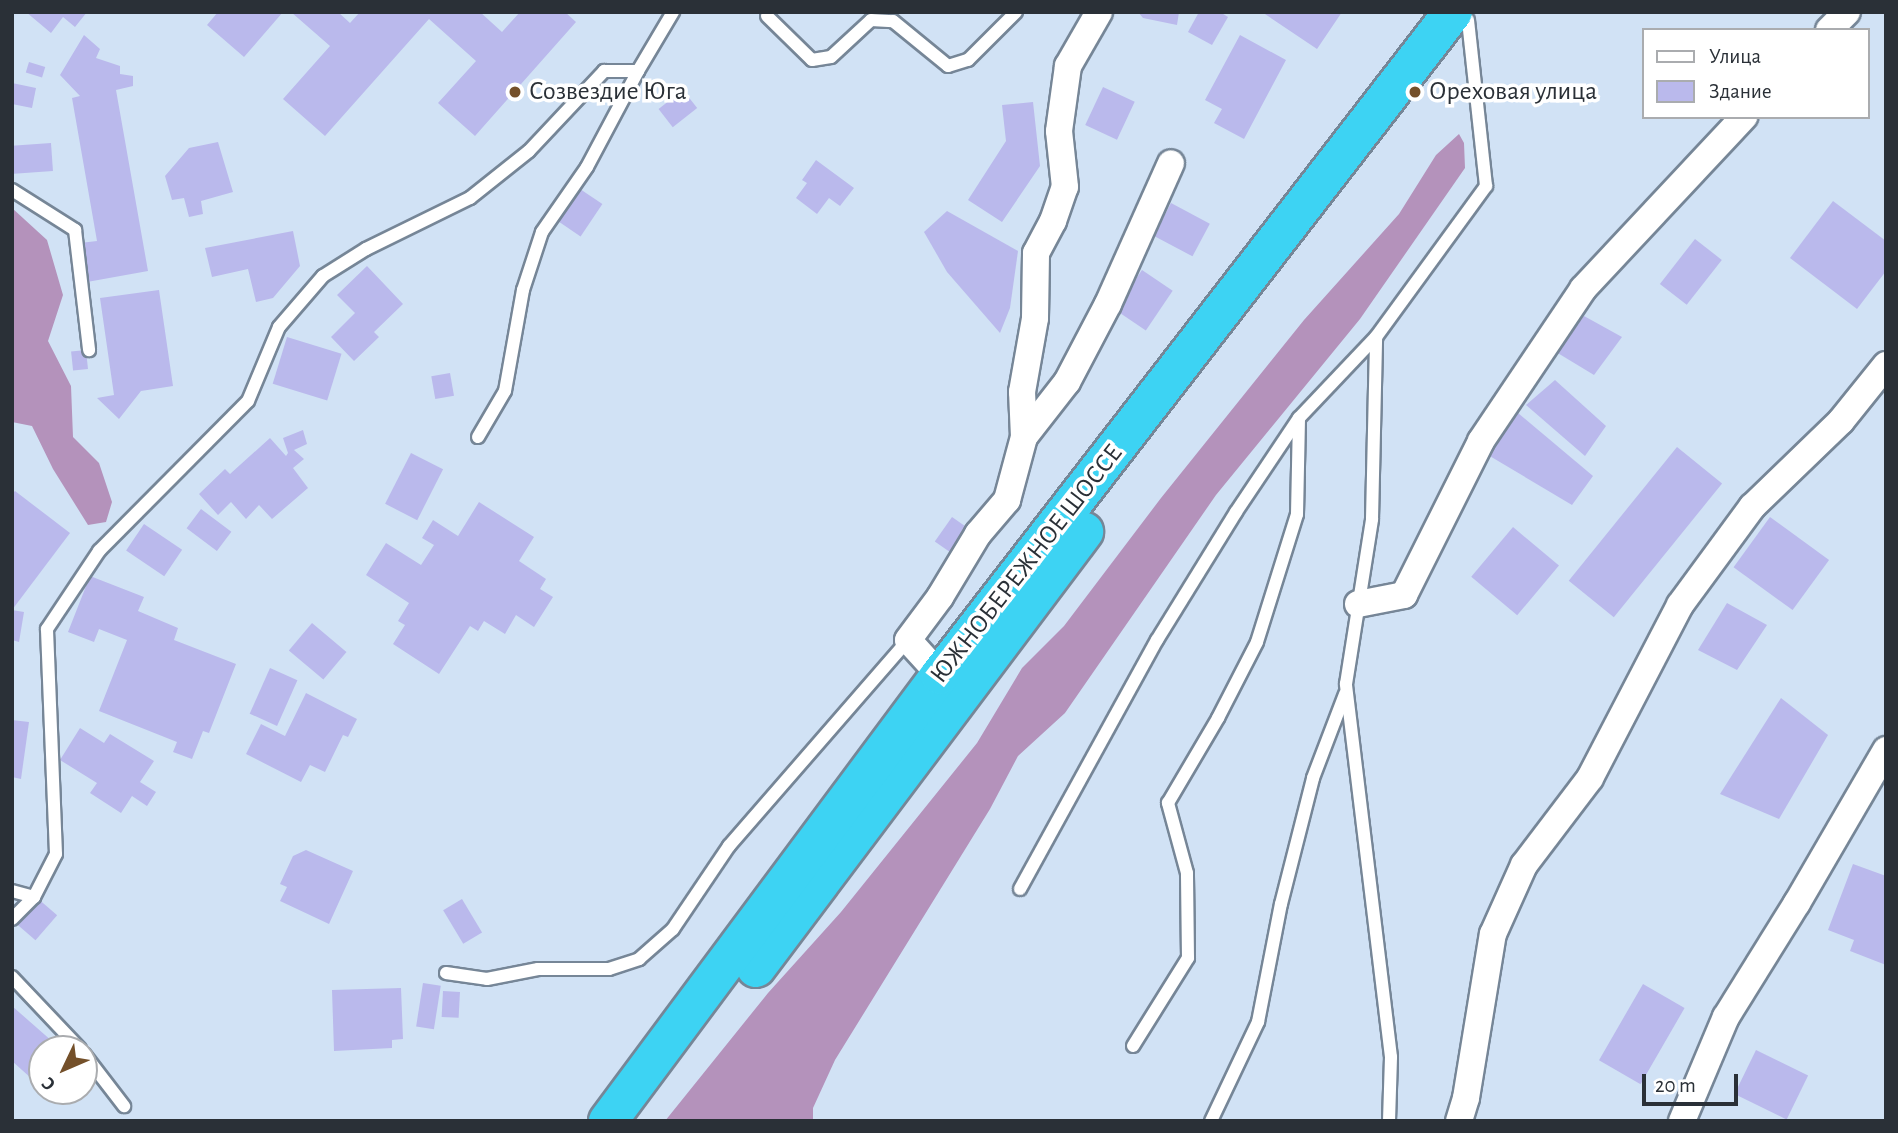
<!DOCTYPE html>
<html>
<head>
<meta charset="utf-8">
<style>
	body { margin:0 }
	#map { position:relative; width:1898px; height:1133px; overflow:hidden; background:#d1e2f5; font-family:"Alegreya Sans",sans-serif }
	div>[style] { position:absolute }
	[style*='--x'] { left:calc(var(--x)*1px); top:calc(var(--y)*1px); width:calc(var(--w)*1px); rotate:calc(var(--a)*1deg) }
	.forest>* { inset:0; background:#b492bb }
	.building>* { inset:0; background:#bab9ec; transform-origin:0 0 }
	.roads { filter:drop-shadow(2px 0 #768697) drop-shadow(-2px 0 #768697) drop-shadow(0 2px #768697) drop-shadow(0 -2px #768697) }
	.lane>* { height:12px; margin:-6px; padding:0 6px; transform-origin:6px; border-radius:6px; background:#fff }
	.street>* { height:26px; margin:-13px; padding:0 13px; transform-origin:13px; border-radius:13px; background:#fff }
	.highway>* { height:38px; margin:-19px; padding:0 19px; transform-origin:19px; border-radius:19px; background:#3dd3f3 }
	.dots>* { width:19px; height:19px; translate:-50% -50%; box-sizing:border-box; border:4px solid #fff; border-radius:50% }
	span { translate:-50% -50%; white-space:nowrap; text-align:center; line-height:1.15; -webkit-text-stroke:7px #fff; paint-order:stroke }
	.poi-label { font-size:26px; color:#2a3037 }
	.left { translate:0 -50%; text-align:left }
	.street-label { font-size:26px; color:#2a3037 }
	.frame { position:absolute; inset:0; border:14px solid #2a3037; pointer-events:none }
	.legend { position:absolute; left:1642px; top:28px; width:228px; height:91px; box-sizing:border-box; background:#fff; border:2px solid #aaacaf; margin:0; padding:9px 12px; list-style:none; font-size:21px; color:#2a3037 }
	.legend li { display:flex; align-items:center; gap:14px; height:35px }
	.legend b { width:35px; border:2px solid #aaacaf }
	.north { position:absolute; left:28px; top:1035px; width:70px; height:70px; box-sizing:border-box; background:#fff; border:2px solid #aaacaf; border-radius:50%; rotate:226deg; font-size:19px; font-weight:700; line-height:28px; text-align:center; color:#2a3037 }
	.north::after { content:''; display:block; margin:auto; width:24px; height:32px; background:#74502a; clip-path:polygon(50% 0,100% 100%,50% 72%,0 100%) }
	.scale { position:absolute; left:1642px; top:1074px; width:96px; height:32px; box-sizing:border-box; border:4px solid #2a3037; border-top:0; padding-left:9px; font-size:21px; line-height:24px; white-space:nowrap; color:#2a3037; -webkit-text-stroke:5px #fff; paint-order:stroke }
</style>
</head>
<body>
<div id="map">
	<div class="forest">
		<div style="clip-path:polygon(1459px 134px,1464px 143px,1465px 168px,1360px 319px,1216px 495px,1065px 713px,1018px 756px,990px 809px,835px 1060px,813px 1108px,813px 1121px,665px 1121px,768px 993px,841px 912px,977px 743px,1022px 668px,1064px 626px,1161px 498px,1304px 320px,1399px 214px,1436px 155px)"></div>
		<div style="clip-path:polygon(12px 208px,47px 240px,63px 295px,48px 341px,71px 386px,73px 437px,99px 463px,112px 502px,106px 522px,88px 525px,53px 469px,32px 426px,12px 422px)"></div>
	</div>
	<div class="building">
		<div style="clip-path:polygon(26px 12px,87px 12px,75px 27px,63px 17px,51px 33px)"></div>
		<div style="clip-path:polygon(218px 12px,283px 12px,244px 57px,207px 25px)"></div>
		<div style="clip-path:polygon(291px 12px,338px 12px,350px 23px,360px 12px,480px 12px,502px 32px,520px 12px,565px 12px,576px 22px,475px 136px,438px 103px,476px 61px,429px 19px,325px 136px,283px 99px,330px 46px)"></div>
		<div style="clip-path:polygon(1138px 12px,1179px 12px,1177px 25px,1143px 18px)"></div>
		<div style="clip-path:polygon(1199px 12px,1220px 12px,1228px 17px,1212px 45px,1188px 32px)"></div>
		<div style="clip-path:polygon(1262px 12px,1311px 14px,1342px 12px,1317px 49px)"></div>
		<div style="clip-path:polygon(84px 35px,100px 49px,96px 58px,120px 66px,120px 74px,133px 76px,133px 86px,116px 90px,148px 271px,87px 282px,80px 243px,97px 241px,72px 98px,80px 96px,60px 75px)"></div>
		<div style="clip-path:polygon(1240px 35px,1286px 60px,1244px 139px,1214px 123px,1222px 109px,1205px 100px)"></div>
		<div style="left:29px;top:62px;width:17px;height:11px;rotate:17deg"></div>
		<div style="clip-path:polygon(12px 83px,36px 88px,32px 108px,12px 104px)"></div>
		<div style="left:1103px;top:87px;width:35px;height:42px;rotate:25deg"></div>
		<div style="left:683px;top:90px;width:23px;height:31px;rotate:52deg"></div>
		<div style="clip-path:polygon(1033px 102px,1040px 166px,1002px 222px,968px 200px,1006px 141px,1002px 105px)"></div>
		<div style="clip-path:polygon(218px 142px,233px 192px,201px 201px,203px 214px,189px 217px,184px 198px,172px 200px,165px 176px,189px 148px)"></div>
		<div style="left:51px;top:143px;width:28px;height:39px;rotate:86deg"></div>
		<div style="clip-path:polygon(816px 160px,854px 188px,840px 206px,829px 198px,817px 214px,796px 198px,807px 183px,802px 180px)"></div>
		<div style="left:580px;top:189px;width:27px;height:39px;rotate:34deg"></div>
		<div style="clip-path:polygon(1833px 201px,1886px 241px,1886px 271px,1857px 309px,1790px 258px)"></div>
		<div style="left:1171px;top:203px;width:44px;height:37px;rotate:28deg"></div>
		<div style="clip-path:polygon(947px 211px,1018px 251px,1010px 308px,1000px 333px,947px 272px,924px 232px)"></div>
		<div style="clip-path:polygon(293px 231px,300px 266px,273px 298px,256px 302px,248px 269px,212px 277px,205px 248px)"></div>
		<div style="left:1695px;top:239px;width:34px;height:57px;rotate:38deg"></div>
		<div style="clip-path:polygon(367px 266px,403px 304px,374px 332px,379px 337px,354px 361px,331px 337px,355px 313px,337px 295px)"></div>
		<div style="left:1142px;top:270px;width:37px;height:48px;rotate:34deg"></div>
		<div style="clip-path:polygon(159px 290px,173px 386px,141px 391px,119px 419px,97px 398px,114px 395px,100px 298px)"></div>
		<div style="clip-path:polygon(1584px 316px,1622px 337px,1594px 375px,1556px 352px)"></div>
		<div style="left:287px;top:337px;width:57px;height:49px;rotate:17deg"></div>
		<div style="left:86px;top:350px;width:19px;height:15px;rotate:84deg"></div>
		<div style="left:450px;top:373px;width:23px;height:19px;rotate:80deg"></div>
		<div style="clip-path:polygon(1555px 380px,1606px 426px,1585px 456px,1526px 405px)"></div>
		<div style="clip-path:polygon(1518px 413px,1593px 476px,1572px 505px,1488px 455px)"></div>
		<div style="clip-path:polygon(303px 430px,307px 444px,294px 450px,304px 459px,293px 468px,308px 488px,272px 519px,259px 505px,246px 519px,231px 502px,218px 515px,199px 494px,225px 469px,230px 474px,270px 438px,286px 456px,288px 453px,283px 438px)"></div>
		<div style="left:1677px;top:447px;width:58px;height:172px;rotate:39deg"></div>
		<div style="left:411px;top:453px;width:36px;height:57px;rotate:27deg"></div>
		<div style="clip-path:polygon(15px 491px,70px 533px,12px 610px,12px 494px)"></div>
		<div style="clip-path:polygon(479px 502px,534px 537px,519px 561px,546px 579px,540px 589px,553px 597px,534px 627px,516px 615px,505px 634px,484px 621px,478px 631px,470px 626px,439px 674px,393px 644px,405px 625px,398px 621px,409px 603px,366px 575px,386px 543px,421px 565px,434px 545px,422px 538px,433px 520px,458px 536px)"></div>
		<div style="left:201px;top:509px;width:38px;height:24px;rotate:37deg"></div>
		<div style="left:952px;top:517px;width:21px;height:30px;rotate:35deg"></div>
		<div style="left:1770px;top:517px;width:73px;height:62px;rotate:36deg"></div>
		<div style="left:144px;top:524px;width:46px;height:32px;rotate:34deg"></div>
		<div style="left:1513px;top:527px;width:60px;height:65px;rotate:40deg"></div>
		<div style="clip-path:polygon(90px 576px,144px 597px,138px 611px,178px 628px,174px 640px,236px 664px,209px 733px,203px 731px,192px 759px,173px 752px,177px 742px,99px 711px,127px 640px,99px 629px,94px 642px,68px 632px)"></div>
		<div style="clip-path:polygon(1727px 603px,1767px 625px,1737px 670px,1698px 650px)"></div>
		<div style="clip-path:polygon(12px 610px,24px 612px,19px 642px,12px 640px)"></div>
		<div style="left:312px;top:623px;width:45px;height:36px;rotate:40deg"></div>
		<div style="left:270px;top:668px;width:30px;height:50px;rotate:24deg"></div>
		<div style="clip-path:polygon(306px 693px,357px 719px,348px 737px,343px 735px,325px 772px,310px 765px,301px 782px,246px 754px,261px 724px,285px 736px)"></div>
		<div style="clip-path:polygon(1781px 698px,1828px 735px,1779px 819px,1720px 794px)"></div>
		<div style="clip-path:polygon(12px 720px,29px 722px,21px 779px,12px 777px)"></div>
		<div style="clip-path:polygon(80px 728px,104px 743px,110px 734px,154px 761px,140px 782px,156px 792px,147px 806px,132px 796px,121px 813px,90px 793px,97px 783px,60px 760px)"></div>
		<div style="clip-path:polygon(306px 850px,353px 871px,329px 924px,280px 901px,287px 887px,280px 884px,293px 856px)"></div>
		<div style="clip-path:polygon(1853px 864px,1886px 876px,1886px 965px,1850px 951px,1854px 940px,1828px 930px)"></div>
		<div style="left:36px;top:897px;width:28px;height:33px;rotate:41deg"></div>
		<div style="left:462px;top:899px;width:39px;height:22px;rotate:59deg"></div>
		<div style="left:423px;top:983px;width:18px;height:44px;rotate:9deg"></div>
		<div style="left:1643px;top:984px;width:48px;height:88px;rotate:30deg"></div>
		<div style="clip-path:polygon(401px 988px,403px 1039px,392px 1040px,392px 1048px,334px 1051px,332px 990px)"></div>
		<div style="left:443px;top:991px;width:17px;height:26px;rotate:3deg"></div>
		<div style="clip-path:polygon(12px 1006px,61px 1049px,42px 1049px,42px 1088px,12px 1061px)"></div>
		<div style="left:1756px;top:1050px;width:58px;height:49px;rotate:26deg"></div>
	</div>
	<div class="roads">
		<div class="lane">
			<div style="--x:767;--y:16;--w:63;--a:44.4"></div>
			<div style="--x:812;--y:60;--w:19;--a:-9"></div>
			<div style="--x:831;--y:57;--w:54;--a:-42.8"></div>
			<div style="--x:871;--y:20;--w:22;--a:3"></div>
			<div style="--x:893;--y:21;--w:71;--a:39.3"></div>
			<div style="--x:948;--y:66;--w:21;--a:-17"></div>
			<div style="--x:968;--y:60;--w:68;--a:-45"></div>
			<div style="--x:12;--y:190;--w:75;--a:32.4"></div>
			<div style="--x:75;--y:230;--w:121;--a:83.3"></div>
			<div style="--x:478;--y:437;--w:53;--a:-59.6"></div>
			<div style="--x:505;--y:391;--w:103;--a:-79.9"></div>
			<div style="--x:523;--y:290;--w:61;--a:-71.9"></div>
			<div style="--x:542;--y:232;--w:79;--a:-55.3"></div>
			<div style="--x:587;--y:167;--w:109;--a:-62"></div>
			<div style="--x:1020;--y:889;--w:284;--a:-61.2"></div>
			<div style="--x:1157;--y:640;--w:150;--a:-58.3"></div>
			<div style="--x:1236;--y:512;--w:113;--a:-56.2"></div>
			<div style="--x:1299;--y:418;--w:112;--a:-46.5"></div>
			<div style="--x:12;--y:891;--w:23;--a:15"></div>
			<div style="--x:34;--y:897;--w:48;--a:-62.9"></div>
			<div style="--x:56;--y:854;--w:225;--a:-92.3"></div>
			<div style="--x:47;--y:629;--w:94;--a:-56.3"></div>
			<div style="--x:99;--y:551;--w:211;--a:-45.2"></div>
			<div style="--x:248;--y:401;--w:80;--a:-67.3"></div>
			<div style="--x:279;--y:327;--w:67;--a:-49.2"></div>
			<div style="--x:323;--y:276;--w:51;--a:-32.1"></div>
			<div style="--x:366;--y:249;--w:116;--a:-26.1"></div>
			<div style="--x:470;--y:198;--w:75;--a:-38.5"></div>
			<div style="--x:529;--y:151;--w:110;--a:-46.8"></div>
			<div style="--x:604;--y:71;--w:34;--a:0"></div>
			<div style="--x:638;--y:71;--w:69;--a:-59.3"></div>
			<div style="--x:12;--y:919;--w:31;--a:-45"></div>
			<div style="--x:446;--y:973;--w:41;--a:8.3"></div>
			<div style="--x:487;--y:979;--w:52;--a:-11.1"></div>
			<div style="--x:538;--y:969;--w:71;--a:0"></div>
			<div style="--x:609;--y:969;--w:32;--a:-18"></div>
			<div style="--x:639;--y:959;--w:45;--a:-41.4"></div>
			<div style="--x:673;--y:929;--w:100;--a:-56"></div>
			<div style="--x:729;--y:846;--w:273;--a:-49"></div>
			<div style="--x:12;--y:977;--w:99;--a:46.6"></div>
			<div style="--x:1133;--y:1046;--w:104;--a:-58"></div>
			<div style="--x:1188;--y:958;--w:85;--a:-90.7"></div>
			<div style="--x:1187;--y:873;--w:73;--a:-105.2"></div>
			<div style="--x:1168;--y:803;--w:99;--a:-59.5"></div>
			<div style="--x:1218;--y:718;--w:85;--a:-62.8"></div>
			<div style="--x:1257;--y:642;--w:134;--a:-72.6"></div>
			<div style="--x:1297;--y:514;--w:96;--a:-88.8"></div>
			<div style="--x:84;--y:1054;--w:66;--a:52.4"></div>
			<div style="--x:1211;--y:1121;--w:110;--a:-64.6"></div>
			<div style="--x:1258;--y:1022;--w:120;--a:-79"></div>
			<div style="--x:1281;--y:904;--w:130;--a:-75.7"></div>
			<div style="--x:1313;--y:778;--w:90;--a:-69.1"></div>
			<div style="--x:1389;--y:1121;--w:64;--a:-88.2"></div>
			<div style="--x:1391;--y:1057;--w:376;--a:-96.9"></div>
			<div style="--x:1346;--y:684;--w:167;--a:-81"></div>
			<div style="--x:1372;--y:519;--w:182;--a:-88.7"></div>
			<div style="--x:1376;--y:337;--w:187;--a:-53.9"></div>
			<div style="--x:1486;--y:186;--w:167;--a:-96.2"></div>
		</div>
		<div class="street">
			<div style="--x:1829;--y:30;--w:25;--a:-45"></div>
			<div style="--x:1024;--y:437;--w:70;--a:-52"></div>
			<div style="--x:1067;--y:382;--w:88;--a:-62.3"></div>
			<div style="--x:1108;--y:304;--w:154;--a:-65.9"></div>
			<div style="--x:1358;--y:604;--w:47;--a:-11.1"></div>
			<div style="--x:1404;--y:595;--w:172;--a:-63.4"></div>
			<div style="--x:1481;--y:441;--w:183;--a:-56.1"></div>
			<div style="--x:1583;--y:289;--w:236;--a:-46.9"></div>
			<div style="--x:940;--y:675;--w:47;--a:-132.4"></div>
			<div style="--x:908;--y:640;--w:54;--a:-53.3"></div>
			<div style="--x:940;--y:597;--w:74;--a:-58.9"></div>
			<div style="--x:978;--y:534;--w:45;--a:-49.5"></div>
			<div style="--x:1007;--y:500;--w:65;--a:-74.9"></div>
			<div style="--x:1024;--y:437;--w:45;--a:-92.5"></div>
			<div style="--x:1022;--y:392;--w:75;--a:-80"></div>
			<div style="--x:1035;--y:318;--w:65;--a:-89.1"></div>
			<div style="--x:1036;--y:253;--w:36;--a:-62"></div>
			<div style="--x:1053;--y:221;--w:36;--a:-71"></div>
			<div style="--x:1065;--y:187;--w:56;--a:-96.1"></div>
			<div style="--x:1059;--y:131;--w:66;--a:-82.1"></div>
			<div style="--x:1068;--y:66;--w:62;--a:-60.1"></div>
			<div style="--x:1459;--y:1121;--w:24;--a:-73"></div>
			<div style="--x:1466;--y:1098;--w:166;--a:-80.7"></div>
			<div style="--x:1493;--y:934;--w:76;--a:-65.8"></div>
			<div style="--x:1524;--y:865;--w:109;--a:-52.8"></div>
			<div style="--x:1590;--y:778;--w:195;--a:-62.5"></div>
			<div style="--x:1680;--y:605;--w:122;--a:-53.7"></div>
			<div style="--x:1752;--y:507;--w:124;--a:-44"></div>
			<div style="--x:1841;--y:421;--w:72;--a:-51.2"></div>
			<div style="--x:1682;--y:1121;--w:113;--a:-67.1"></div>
			<div style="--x:1726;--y:1017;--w:134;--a:-58.1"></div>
			<div style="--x:1797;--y:903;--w:177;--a:-59.8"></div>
		</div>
		<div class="highway">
			<div style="--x:756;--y:968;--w:546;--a:-53.05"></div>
			<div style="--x:608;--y:1121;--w:556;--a:-53.34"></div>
			<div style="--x:940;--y:675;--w:838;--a:-52.27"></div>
		</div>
	</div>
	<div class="dots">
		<div style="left:515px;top:92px;background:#74502a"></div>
		<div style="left:1415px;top:92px;background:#74502a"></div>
	</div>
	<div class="poi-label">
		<span class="left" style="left:529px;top:92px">Созвездие Юга</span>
		<span class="left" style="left:1429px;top:92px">Ореховая улица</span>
	</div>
	<div class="street-label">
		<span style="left:1027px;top:564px;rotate:-52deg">ЮЖНОБЕРЕЖНОЕ ШОССЕ</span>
	</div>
	<div class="frame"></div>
	<ul class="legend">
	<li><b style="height:9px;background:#fff"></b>Улица</li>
	<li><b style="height:19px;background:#bab9ec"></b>Здание</li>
	</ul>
	<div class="north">С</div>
	<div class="scale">20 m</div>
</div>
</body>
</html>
